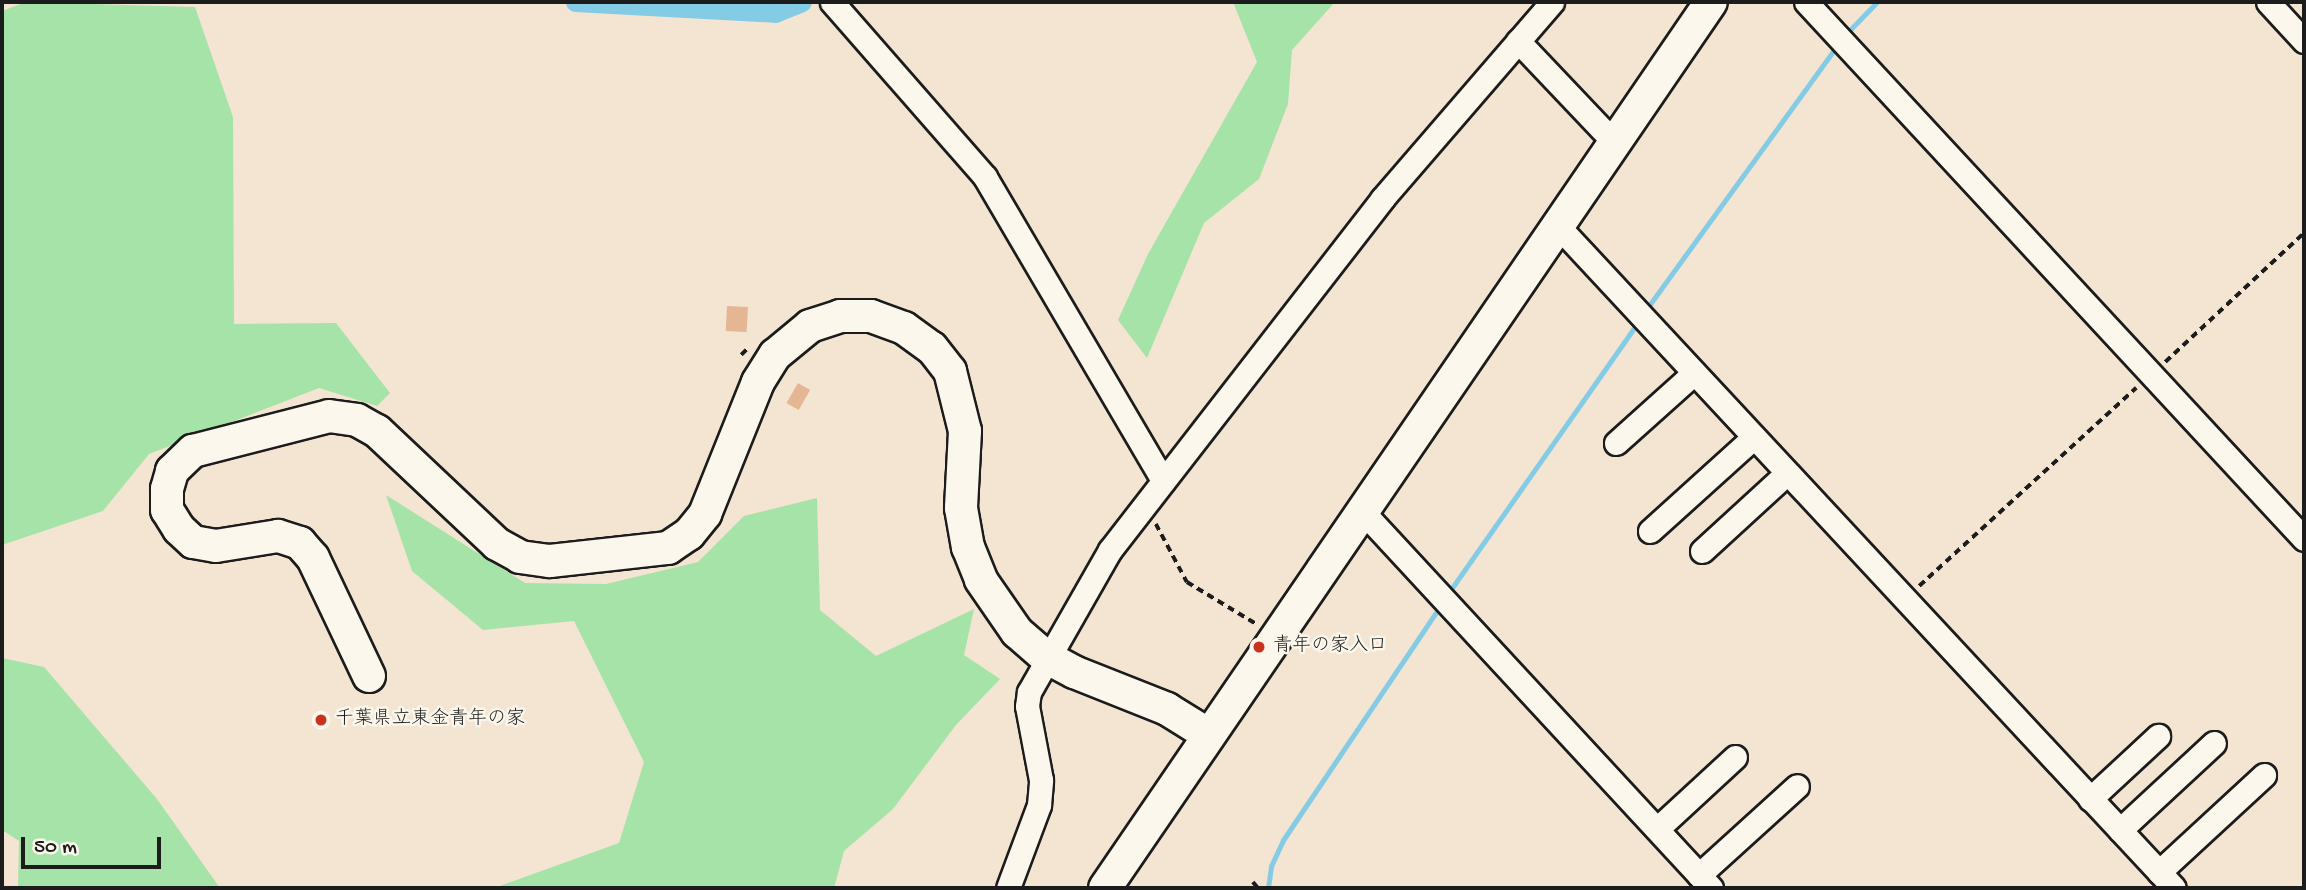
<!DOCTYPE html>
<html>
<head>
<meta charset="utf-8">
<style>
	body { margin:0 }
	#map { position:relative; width:2306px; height:890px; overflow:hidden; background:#f4e4d2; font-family:"Gochi Hand","Klee One",sans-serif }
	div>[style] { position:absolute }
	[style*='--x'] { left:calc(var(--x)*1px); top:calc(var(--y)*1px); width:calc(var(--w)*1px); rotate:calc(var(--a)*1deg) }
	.green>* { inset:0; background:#a6e3a9 }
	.stream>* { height:5px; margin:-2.5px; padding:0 2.5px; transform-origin:2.5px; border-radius:2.5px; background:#84cbe5 }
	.canal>* { height:19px; margin:-9.5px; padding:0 9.5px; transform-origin:9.5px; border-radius:9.5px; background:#84cbe5 }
	.building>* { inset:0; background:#e4b694; transform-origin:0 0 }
	.path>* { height:3.5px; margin-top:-1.75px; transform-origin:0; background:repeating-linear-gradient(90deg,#1c1c1c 0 7px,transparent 0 12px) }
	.roads { filter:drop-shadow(2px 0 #1c1c1c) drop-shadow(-2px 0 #1c1c1c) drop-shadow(0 2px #1c1c1c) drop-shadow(0 -2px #1c1c1c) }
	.street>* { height:23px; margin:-11.5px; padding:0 11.5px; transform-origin:11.5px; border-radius:11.5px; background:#fbf7ec }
	.secondary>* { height:32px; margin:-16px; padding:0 16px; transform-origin:16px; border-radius:16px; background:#fbf7ec }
	.dots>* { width:19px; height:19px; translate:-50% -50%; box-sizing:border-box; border:4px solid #fbf7ec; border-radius:50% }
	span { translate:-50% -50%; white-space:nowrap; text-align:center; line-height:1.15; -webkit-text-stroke:5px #fbf7ec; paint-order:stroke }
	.poi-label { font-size:19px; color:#1c1c1c }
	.left { translate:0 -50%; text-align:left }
	.frame { position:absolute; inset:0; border:4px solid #1c1c1c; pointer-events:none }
	.scale { position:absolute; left:21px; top:837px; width:140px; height:32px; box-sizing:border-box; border:4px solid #1c1c1c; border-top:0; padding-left:9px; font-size:21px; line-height:24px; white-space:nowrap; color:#1c1c1c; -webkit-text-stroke:5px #fbf7ec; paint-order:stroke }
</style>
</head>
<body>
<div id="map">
	<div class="green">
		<div style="clip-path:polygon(26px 2px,195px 7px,233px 117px,234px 324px,336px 323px,390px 393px,377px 406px,319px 388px,149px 454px,103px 511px,2px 545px,2px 11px)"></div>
		<div style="clip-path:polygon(1233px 2px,1335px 2px,1292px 50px,1288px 104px,1259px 179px,1204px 223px,1147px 358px,1118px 320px,1148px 254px,1257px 62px)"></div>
		<div style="clip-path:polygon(386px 495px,525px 583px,606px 584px,698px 562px,744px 516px,817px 498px,820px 610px,876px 656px,974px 609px,964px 655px,1000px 679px,956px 725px,893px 809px,844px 851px,834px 888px,494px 888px,619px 843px,644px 762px,574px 621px,483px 630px,412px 571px)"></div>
		<div style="clip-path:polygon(2px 658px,44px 667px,157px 799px,220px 888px,18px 888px,19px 841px,2px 830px)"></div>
	</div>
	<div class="stream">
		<div style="--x:1844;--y:36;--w:47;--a:-45.9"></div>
		<div style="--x:1645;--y:311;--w:329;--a:-54.1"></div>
		<div style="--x:1447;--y:595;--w:333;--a:-55"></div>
		<div style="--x:1268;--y:888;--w:22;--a:-82"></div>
		<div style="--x:1271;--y:866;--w:29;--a:-65"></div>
		<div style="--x:1283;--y:840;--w:282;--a:-56.1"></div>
	</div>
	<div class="canal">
		<div style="--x:575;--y:2;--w:200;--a:3.1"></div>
		<div style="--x:775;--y:13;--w:29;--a:-22"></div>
	</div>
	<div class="building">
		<div style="left:727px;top:306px;width:21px;height:25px;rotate:3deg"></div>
		<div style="left:798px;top:383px;width:14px;height:23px;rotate:30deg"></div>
	</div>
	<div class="path">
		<div style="--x:741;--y:355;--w:11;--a:-45"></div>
		<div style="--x:2165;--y:362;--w:190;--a:-42.9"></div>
		<div style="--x:1156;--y:524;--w:66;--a:61.9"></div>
		<div style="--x:1187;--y:582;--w:83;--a:31.2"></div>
		<div style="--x:1919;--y:586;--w:294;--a:-42.4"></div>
		<div style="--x:1253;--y:882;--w:8;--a:50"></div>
	</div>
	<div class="roads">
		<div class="street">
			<div style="--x:832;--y:2;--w:232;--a:48.8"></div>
			<div style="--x:985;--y:177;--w:352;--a:59.6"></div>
			<div style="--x:1806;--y:2;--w:732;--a:47.16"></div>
			<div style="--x:2268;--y:2;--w:53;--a:47.3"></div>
			<div style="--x:1518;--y:41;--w:139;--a:46.5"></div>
			<div style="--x:1558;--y:226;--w:904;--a:47.06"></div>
			<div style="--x:1616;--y:443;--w:105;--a:-41.9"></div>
			<div style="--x:1364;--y:513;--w:511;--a:47.22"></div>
			<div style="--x:1650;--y:531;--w:140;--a:-42.1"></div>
			<div style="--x:1702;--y:551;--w:115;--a:-42.5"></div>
			<div style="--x:2090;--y:799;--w:93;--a:-42.8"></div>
			<div style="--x:1657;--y:829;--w:106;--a:-42.7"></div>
			<div style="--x:2120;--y:830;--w:128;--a:-42.8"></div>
			<div style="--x:2159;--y:872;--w:143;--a:-42.7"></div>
			<div style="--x:1699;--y:875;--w:132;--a:-42.2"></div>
			<div style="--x:1008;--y:888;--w:89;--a:-69.5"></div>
			<div style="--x:1039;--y:805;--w:25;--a:-85"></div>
			<div style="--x:1041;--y:780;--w:75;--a:-100.7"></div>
			<div style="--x:1027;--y:706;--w:14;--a:-82"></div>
			<div style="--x:1029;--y:692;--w:163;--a:-60.3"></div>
			<div style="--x:1110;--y:550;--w:444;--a:-52.2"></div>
			<div style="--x:1382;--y:199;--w:260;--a:-49.2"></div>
		</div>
		<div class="secondary">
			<div style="--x:369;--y:676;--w:131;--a:-115.4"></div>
			<div style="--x:313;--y:558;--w:20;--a:-131"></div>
			<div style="--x:300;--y:543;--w:23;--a:-162"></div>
			<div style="--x:278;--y:536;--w:63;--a:170.8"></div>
			<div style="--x:216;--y:546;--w:23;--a:-170"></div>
			<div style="--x:193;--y:542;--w:19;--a:-137"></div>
			<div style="--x:179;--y:529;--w:22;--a:-122"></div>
			<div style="--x:167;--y:510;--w:21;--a:-90"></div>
			<div style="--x:167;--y:489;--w:19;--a:-74"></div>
			<div style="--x:172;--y:471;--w:29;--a:-44"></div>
			<div style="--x:193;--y:451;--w:140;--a:-14.4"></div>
			<div style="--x:329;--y:416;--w:28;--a:8"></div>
			<div style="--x:357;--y:420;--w:23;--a:29"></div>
			<div style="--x:377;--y:431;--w:165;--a:43.3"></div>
			<div style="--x:497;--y:544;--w:26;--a:29"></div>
			<div style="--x:520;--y:557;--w:30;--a:8"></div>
			<div style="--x:550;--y:561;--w:119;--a:-6.3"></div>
			<div style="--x:668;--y:548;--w:25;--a:-34"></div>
			<div style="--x:689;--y:534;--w:26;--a:-51"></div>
			<div style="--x:705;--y:514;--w:142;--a:-68.1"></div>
			<div style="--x:758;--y:382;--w:32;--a:-58"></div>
			<div style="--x:775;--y:355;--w:45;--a:-39.6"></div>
			<div style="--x:810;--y:326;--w:32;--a:-18"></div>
			<div style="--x:840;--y:316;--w:31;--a:0"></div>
			<div style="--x:871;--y:316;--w:35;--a:20"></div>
			<div style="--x:904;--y:328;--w:34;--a:36"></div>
			<div style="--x:932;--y:348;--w:29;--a:52"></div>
			<div style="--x:950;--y:371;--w:62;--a:76"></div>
			<div style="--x:965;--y:431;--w:77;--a:93"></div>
			<div style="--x:961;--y:508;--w:40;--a:80"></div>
			<div style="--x:968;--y:547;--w:35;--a:68"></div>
			<div style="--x:981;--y:580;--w:63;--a:55.3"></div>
			<div style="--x:1017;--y:632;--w:38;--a:41"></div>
			<div style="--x:1046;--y:657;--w:32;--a:28"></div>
			<div style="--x:1074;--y:672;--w:100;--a:21.7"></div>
			<div style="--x:1167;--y:709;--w:49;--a:31.8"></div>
			<div style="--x:1105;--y:888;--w:1073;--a:-55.63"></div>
		</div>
	</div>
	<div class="dots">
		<div style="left:1259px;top:647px;background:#c8321e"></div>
		<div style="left:321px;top:720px;background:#c8321e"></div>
	</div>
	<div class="poi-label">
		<span class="left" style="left:1273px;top:647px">青年の家入口</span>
		<span class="left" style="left:335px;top:720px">千葉県立東金青年の家</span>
	</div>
	<div class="frame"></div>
	<div class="scale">50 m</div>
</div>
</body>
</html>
